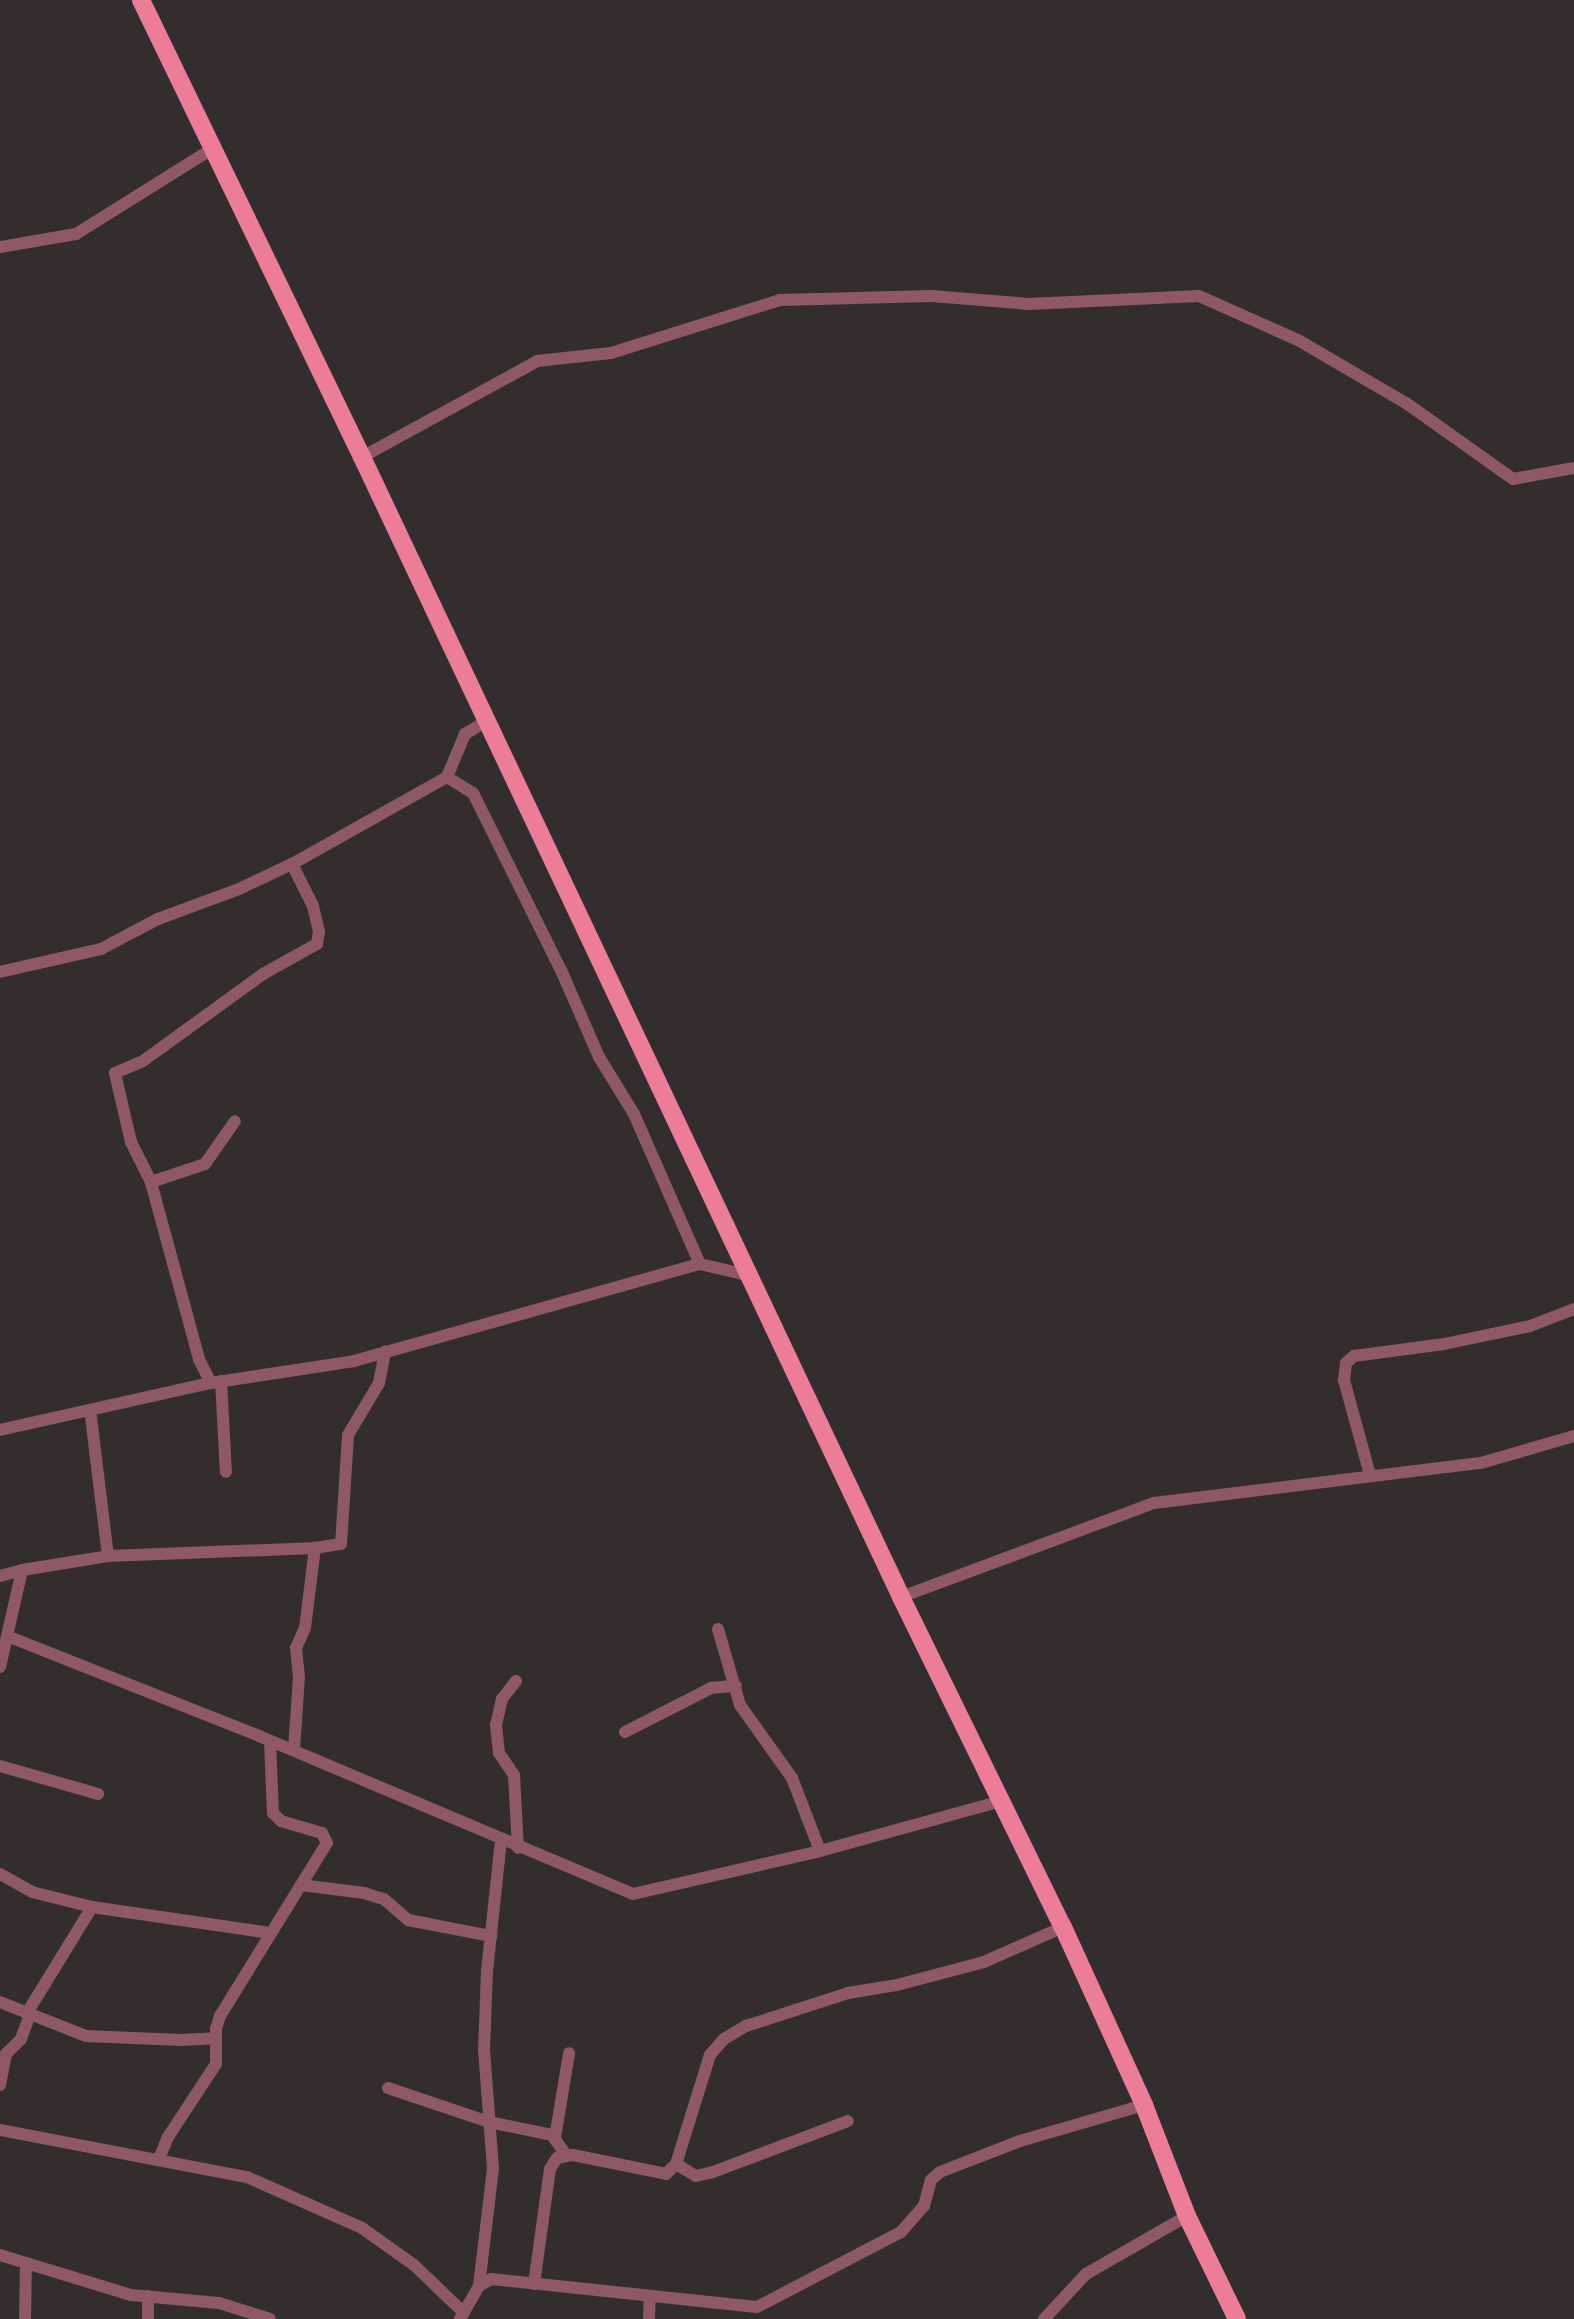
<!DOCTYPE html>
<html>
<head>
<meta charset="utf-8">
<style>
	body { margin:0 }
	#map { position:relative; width:1574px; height:2319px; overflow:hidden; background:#342d2e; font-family:Mulish,sans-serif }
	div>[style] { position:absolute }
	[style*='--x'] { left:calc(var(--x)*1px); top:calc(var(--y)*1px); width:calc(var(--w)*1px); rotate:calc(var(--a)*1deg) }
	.minor>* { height:12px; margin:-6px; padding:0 6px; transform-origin:6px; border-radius:6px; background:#8e5865 }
	.primary>* { height:18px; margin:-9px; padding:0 9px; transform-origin:9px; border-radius:9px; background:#ec7d99 }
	span { translate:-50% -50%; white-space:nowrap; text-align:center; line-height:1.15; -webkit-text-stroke:8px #342d2e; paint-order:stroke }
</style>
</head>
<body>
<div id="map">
	<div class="minor">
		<div style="--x:0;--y:247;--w:77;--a:-9.7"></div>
		<div style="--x:76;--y:234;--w:160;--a:-32"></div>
		<div style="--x:362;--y:457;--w:200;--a:-28.7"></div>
		<div style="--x:537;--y:361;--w:74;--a:-6.2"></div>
		<div style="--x:611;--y:353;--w:177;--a:-17.4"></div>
		<div style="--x:780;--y:300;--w:152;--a:-1.5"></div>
		<div style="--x:932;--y:296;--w:97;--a:4.7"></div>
		<div style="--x:1029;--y:304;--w:170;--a:-2.7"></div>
		<div style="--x:1199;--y:296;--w:108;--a:24"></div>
		<div style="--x:1298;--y:340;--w:125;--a:30.3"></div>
		<div style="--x:1406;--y:403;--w:131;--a:35.4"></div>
		<div style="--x:1513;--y:479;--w:62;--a:-10.2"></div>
		<div style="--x:447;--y:777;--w:47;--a:-67.3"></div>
		<div style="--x:465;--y:734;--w:23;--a:-31"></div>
		<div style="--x:0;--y:972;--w:104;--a:-12.8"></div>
		<div style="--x:101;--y:949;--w:64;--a:-27.8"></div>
		<div style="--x:158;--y:919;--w:86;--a:-20.3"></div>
		<div style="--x:239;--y:889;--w:59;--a:-25.3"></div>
		<div style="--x:292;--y:864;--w:178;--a:-29.3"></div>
		<div style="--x:447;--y:777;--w:31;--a:32"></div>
		<div style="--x:473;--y:793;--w:198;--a:63.6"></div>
		<div style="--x:561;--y:970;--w:95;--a:66.4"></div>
		<div style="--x:599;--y:1057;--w:67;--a:58.4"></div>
		<div style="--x:634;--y:1114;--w:164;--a:66.3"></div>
		<div style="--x:151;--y:1182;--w:57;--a:-18.4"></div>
		<div style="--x:205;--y:1164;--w:52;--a:-55.1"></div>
		<div style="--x:221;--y:1381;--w:91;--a:86.9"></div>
		<div style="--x:211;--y:1383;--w:27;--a:-117"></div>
		<div style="--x:199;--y:1359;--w:183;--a:-105.2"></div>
		<div style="--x:151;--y:1182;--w:45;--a:-116.6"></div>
		<div style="--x:131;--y:1142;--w:71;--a:-103.1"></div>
		<div style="--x:115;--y:1073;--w:30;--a:-23"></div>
		<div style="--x:143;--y:1061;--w:148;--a:-35.9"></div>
		<div style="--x:263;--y:974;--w:62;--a:-29.1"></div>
		<div style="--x:317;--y:944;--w:12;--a:-81"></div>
		<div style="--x:319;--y:932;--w:27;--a:-103"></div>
		<div style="--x:313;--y:906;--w:47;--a:-116.6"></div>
		<div style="--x:0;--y:1430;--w:216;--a:-12.6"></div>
		<div style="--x:211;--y:1383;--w:145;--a:-8.7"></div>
		<div style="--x:354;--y:1361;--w:359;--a:-15.7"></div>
		<div style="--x:700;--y:1264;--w:48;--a:13.2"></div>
		<div style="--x:1370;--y:1475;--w:98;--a:-105.3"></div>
		<div style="--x:1344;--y:1380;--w:17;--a:-83"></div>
		<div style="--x:1346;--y:1363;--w:11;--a:-41"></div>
		<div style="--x:1354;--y:1356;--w:91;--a:-7.6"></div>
		<div style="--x:1444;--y:1344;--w:88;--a:-11.8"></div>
		<div style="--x:1530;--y:1326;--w:47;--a:-21.1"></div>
		<div style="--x:108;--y:1556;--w:207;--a:-2.2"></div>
		<div style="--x:315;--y:1548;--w:26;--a:-9"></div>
		<div style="--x:341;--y:1544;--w:109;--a:-86.3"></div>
		<div style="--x:348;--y:1435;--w:61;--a:-59.2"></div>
		<div style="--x:379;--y:1383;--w:32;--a:-79"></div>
		<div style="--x:0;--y:1576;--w:23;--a:-15"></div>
		<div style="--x:901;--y:1597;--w:270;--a:-20.4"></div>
		<div style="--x:1154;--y:1503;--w:329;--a:-7"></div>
		<div style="--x:1481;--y:1463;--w:97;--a:-16.2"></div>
		<div style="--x:718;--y:1629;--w:79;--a:73.9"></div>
		<div style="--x:740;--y:1705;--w:90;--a:54.5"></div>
		<div style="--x:792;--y:1778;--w:78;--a:69"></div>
		<div style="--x:7;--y:1636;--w:271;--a:21.6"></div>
		<div style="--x:259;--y:1736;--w:406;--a:22.9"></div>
		<div style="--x:633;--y:1894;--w:192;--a:-12.9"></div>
		<div style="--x:820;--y:1851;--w:189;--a:-15.4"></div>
		<div style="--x:0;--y:1667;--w:99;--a:-77.2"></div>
		<div style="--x:22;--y:1570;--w:87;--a:-9.2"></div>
		<div style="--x:108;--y:1556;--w:147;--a:-97"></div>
		<div style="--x:516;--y:1681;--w:23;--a:128"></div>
		<div style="--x:502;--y:1699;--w:27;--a:103"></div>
		<div style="--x:496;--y:1725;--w:28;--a:84"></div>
		<div style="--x:499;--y:1753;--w:27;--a:56"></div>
		<div style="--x:514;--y:1775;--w:73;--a:86.9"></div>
		<div style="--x:625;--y:1732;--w:97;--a:-27.1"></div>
		<div style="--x:711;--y:1688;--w:25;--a:-5"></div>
		<div style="--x:294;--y:1750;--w:73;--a:-86.1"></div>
		<div style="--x:299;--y:1677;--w:29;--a:-96"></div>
		<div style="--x:296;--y:1648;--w:22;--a:-66"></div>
		<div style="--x:305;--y:1628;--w:81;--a:-82.9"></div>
		<div style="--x:0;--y:1766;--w:102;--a:15.9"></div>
		<div style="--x:0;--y:1874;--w:37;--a:29"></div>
		<div style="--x:32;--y:1892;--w:62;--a:14"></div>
		<div style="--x:92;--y:1907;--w:181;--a:8.3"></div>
		<div style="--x:301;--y:1885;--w:64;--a:7.2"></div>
		<div style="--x:364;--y:1893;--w:21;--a:17"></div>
		<div style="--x:384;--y:1899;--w:32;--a:41"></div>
		<div style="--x:408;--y:1920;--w:85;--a:10.9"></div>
		<div style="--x:0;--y:2002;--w:92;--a:21.6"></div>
		<div style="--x:86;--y:2036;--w:95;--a:2.4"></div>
		<div style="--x:181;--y:2040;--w:34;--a:-3"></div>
		<div style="--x:27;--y:2013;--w:124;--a:-58.5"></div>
		<div style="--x:0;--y:2085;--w:32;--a:-79"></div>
		<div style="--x:6;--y:2054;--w:21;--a:-45"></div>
		<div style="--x:21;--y:2039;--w:27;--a:-70"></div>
		<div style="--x:388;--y:2088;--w:107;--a:18.6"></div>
		<div style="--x:489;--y:2122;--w:64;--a:11.7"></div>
		<div style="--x:552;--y:2135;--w:24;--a:55"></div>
		<div style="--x:0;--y:2130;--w:251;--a:10.8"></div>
		<div style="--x:247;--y:2177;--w:126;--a:23.9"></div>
		<div style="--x:362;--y:2228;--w:64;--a:35.4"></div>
		<div style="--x:414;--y:2265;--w:69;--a:43.8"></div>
		<div style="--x:555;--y:2138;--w:86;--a:-80.6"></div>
		<div style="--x:159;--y:2159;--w:24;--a:-68"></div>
		<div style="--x:168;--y:2137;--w:87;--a:-56.7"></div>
		<div style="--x:216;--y:2064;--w:35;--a:-90"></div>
		<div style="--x:216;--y:2029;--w:14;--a:-73"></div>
		<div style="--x:220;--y:2016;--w:203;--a:-58.3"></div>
		<div style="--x:327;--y:1843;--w:11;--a:-117"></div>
		<div style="--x:322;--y:1833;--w:43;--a:-163.7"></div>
		<div style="--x:281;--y:1821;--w:11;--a:-135"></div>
		<div style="--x:273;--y:1813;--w:72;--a:-92.4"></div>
		<div style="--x:676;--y:2164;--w:23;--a:31"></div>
		<div style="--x:696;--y:2176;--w:17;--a:-13"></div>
		<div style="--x:713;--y:2172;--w:144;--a:-20.7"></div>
		<div style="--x:0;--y:2255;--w:137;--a:17"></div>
		<div style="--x:131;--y:2295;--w:88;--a:5.2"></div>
		<div style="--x:219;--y:2303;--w:53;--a:17.4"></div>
		<div style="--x:534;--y:2284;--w:116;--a:-82.1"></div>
		<div style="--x:550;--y:2169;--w:13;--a:-58"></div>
		<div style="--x:557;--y:2158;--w:16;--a:-11"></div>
		<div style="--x:573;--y:2155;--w:95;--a:11.5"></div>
		<div style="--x:666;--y:2174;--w:14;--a:-45"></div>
		<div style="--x:676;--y:2164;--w:114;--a:-72.7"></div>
		<div style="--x:710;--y:2055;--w:21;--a:-49"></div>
		<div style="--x:724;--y:2039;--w:26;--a:-31"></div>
		<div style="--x:746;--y:2026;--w:107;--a:-17.9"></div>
		<div style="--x:848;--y:1993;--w:50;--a:-9.3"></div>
		<div style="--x:897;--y:1985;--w:90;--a:-14.8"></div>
		<div style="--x:984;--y:1962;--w:86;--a:-23.9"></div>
		<div style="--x:479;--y:2286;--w:118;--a:-83.2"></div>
		<div style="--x:493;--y:2169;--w:119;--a:-94.3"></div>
		<div style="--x:484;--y:2050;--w:79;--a:-87.8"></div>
		<div style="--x:487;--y:1971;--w:131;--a:-83.9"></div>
		<div style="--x:148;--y:2296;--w:23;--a:90"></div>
		<div style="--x:25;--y:2319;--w:56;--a:-89"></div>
		<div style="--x:460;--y:2319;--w:38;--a:-60"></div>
		<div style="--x:479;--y:2286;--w:14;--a:-30"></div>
		<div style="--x:491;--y:2279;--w:267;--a:6"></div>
		<div style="--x:757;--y:2307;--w:162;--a:-27.5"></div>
		<div style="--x:901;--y:2232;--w:35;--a:-49"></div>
		<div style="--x:924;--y:2206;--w:27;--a:-75"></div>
		<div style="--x:931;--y:2180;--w:12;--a:-42"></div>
		<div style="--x:940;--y:2172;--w:86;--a:-21.2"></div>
		<div style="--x:1020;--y:2141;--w:129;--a:-16.2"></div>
		<div style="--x:649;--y:2319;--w:23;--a:-88"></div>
		<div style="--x:1044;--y:2319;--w:62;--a:-47"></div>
		<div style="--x:1086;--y:2274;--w:116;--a:-29.9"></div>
	</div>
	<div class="primary">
		<div style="--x:141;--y:0;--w:508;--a:64.19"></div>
		<div style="--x:362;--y:457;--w:1261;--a:64.69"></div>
		<div style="--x:901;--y:1597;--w:368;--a:63.9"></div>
		<div style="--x:1063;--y:1927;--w:196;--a:65.5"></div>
		<div style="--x:1144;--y:2105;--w:119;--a:68.8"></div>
		<div style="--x:1187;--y:2216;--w:114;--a:64.1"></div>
	</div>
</div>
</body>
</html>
